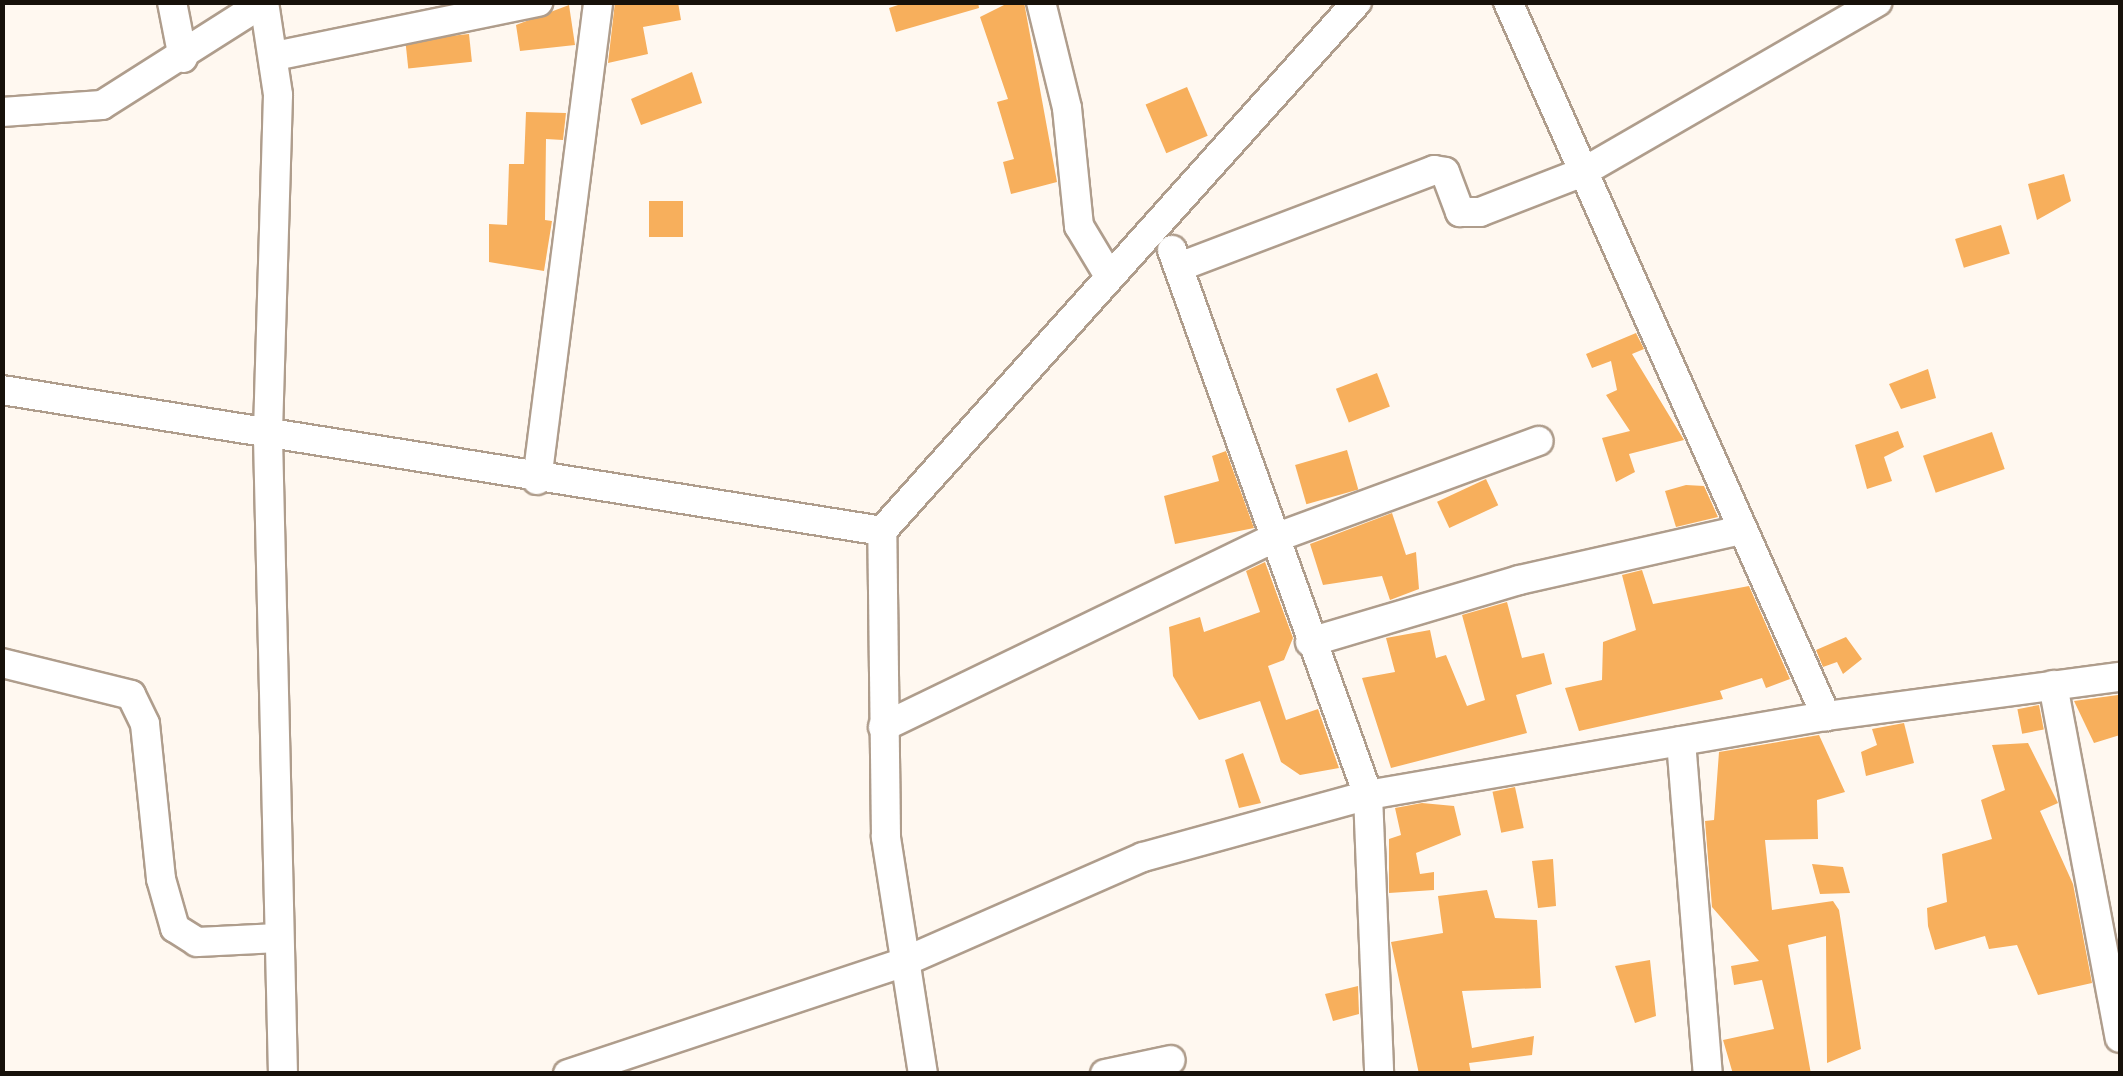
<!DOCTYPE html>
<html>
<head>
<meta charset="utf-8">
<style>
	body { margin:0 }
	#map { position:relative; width:2123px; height:1076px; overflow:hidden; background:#fff8f0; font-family:"Space Grotesk",sans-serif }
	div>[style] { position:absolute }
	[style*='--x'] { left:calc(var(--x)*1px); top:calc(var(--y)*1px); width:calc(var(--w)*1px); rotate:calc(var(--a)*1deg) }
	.building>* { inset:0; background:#f7af5c; transform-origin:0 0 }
	.roads { filter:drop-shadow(2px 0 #af9d8c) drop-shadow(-2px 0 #af9d8c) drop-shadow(0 2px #af9d8c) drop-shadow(0 -2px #af9d8c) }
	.street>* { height:28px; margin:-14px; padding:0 14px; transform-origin:14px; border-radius:14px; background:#fff }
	span { translate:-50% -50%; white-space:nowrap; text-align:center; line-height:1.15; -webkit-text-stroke:9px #fff; paint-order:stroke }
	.frame { position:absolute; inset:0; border:5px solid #17110a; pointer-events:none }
</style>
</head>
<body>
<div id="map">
	<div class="building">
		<div style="clip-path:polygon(615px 2px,678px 2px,681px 20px,643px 27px,648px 54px,608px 63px)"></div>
		<div style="clip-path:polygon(907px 2px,978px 2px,979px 8px,896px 32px,889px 8px)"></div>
		<div style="clip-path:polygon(1010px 2px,1024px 2px,1057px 182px,1011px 194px,1003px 162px,1014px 159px,997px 102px,1008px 99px,980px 17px)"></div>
		<div style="clip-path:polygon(569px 5px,575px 45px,520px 51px,516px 25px)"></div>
		<div style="left:469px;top:34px;width:28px;height:64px;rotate:84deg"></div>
		<div style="clip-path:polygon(692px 72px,702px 103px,641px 125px,631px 99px)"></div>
		<div style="left:1187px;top:87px;width:53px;height:45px;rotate:67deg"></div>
		<div style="clip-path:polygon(526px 112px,566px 113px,563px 140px,546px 139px,545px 220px,552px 221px,544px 271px,489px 262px,489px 224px,507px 225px,509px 164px,524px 164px)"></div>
		<div style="clip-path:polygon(2064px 174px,2071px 201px,2037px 220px,2028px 184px)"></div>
		<div style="left:649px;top:201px;width:34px;height:36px"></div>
		<div style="left:2001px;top:225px;width:30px;height:48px;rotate:73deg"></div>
		<div style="clip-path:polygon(1636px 333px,1644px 349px,1632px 354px,1684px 440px,1629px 454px,1635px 472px,1616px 482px,1602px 438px,1630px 431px,1606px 395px,1617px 390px,1611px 361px,1592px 368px,1586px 354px)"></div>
		<div style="clip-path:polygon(1928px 369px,1936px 398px,1901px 409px,1889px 384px)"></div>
		<div style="left:1377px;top:373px;width:36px;height:44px;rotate:69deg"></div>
		<div style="clip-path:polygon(1898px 431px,1904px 447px,1884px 457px,1892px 481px,1867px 489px,1855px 445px)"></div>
		<div style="left:1992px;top:432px;width:39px;height:73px;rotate:71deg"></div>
		<div style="left:1347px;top:450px;width:41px;height:54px;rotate:74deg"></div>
		<div style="clip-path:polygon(1226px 451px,1254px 528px,1175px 544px,1164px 496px,1219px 481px,1212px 456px)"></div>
		<div style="left:1486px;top:479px;width:29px;height:54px;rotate:65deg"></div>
		<div style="clip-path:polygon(1686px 485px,1704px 486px,1718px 517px,1676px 527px,1665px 491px)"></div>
		<div style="clip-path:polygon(1392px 513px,1406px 555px,1416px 552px,1419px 589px,1390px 600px,1382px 576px,1323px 585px,1310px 544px)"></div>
		<div style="clip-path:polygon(1265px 562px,1293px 638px,1284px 660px,1268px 666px,1286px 720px,1318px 709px,1339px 768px,1300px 775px,1281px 762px,1260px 701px,1199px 720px,1173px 676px,1169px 627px,1200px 617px,1204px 632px,1260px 612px,1246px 571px)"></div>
		<div style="clip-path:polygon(1642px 570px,1653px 604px,1749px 586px,1790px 679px,1766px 688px,1762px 678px,1720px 691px,1723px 699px,1579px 731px,1565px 688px,1602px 680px,1603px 642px,1636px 630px,1622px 575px)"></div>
		<div style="clip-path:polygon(1507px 602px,1522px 658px,1544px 653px,1552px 684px,1516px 695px,1527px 733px,1391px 768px,1362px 678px,1395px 672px,1386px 638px,1430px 630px,1436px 658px,1446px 655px,1467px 706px,1485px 700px,1462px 615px)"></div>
		<div style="clip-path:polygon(1846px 637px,1862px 659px,1843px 674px,1837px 662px,1823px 667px,1816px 650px)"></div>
		<div style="clip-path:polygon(2118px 695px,2120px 735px,2094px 743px,2074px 701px)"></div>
		<div style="left:2039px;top:705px;width:25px;height:22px;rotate:79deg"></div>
		<div style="clip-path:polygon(1904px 723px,1914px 763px,1866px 776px,1861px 752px,1877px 745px,1872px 729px)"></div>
		<div style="clip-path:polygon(1819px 735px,1845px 792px,1817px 800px,1818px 839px,1765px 840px,1772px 910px,1833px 901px,1839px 910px,1861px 1049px,1827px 1063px,1826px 936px,1788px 945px,1811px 1074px,1733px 1074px,1723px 1040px,1774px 1029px,1762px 980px,1734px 985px,1731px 966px,1759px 961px,1712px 907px,1705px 821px,1714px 820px,1719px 752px)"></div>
		<div style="clip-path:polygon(2028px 743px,2058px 803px,2040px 811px,2073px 884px,2092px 983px,2038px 995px,2017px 945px,1989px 949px,1985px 936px,1935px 950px,1928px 926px,1927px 908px,1947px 902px,1942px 854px,1992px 839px,1981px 800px,2005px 790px,1992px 745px)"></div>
		<div style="clip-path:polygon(1243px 753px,1261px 803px,1239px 808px,1225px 760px)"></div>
		<div style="left:1515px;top:787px;width:42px;height:23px;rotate:78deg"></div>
		<div style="clip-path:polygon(1422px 803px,1454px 806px,1461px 835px,1416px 853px,1420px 874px,1434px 872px,1434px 890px,1389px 893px,1389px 839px,1401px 835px,1395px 808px)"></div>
		<div style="clip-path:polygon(1553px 859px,1556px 906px,1538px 908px,1532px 861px)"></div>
		<div style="clip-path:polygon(1812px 864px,1843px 867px,1850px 893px,1820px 894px)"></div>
		<div style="clip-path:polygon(1487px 890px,1495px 918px,1537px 920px,1541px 988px,1462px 991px,1472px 1048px,1534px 1036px,1532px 1055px,1469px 1063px,1471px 1074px,1419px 1074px,1391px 942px,1443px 933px,1438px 896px)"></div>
		<div style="clip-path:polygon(1650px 960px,1656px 1016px,1635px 1023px,1615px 966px)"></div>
		<div style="clip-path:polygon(1358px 986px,1359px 1014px,1333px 1021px,1325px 994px)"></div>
	</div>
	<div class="roads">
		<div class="street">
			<div style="--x:172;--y:2;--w:57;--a:78.9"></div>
			<div style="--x:1041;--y:2;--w:109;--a:76.2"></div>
			<div style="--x:1067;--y:108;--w:119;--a:84.2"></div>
			<div style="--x:1079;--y:226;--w:58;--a:59"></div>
			<div style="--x:1508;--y:2;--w:782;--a:65.99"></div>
			<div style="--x:275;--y:56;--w:269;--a:-11.6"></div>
			<div style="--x:2;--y:112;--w:100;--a:-4"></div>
			<div style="--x:102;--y:105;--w:192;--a:-32.4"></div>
			<div style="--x:264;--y:2;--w:94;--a:81.4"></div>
			<div style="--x:278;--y:95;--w:343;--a:91.7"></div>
			<div style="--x:268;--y:438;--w:636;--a:88.65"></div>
			<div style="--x:1172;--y:250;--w:579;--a:70.22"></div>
			<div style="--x:1368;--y:795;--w:279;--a:87.7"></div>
			<div style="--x:1179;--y:267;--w:273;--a:-20.8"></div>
			<div style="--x:1434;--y:170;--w:11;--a:10"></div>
			<div style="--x:1445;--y:172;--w:43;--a:69.4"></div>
			<div style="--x:1460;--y:212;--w:20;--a:0"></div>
			<div style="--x:1480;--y:212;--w:110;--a:-21.2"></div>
			<div style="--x:1583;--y:172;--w:340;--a:-30"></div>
			<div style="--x:2;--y:390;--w:891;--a:9.1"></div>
			<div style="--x:537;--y:480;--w:482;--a:-82.7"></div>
			<div style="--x:1310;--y:642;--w:218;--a:-16.5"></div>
			<div style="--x:1519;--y:580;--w:228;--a:-12.7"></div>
			<div style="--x:2;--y:663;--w:133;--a:13.9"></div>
			<div style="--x:131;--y:695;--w:32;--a:64"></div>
			<div style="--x:145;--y:724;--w:156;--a:84.1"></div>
			<div style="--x:161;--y:879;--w:51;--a:74.1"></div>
			<div style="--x:175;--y:928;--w:26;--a:32"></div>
			<div style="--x:197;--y:942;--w:82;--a:-2.8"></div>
			<div style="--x:2053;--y:685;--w:359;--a:79.3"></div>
			<div style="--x:883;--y:727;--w:432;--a:-25.8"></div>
			<div style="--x:1272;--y:539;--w:284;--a:-20.2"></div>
			<div style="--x:1681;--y:741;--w:334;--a:85.4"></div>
			<div style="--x:568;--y:1074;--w:349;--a:-18.4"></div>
			<div style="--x:899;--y:964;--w:266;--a:-23.7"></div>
			<div style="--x:1143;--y:857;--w:233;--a:-15.4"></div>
			<div style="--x:1368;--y:795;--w:465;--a:-9.8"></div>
			<div style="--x:1826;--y:716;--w:297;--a:-7.6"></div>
			<div style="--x:923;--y:1074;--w:240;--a:-98.9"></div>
			<div style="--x:886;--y:837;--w:306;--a:-90.7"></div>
			<div style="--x:882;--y:531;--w:711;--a:-48.08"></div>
			<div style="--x:1105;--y:1074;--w:67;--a:-12"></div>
		</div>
	</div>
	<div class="frame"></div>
</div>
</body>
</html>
